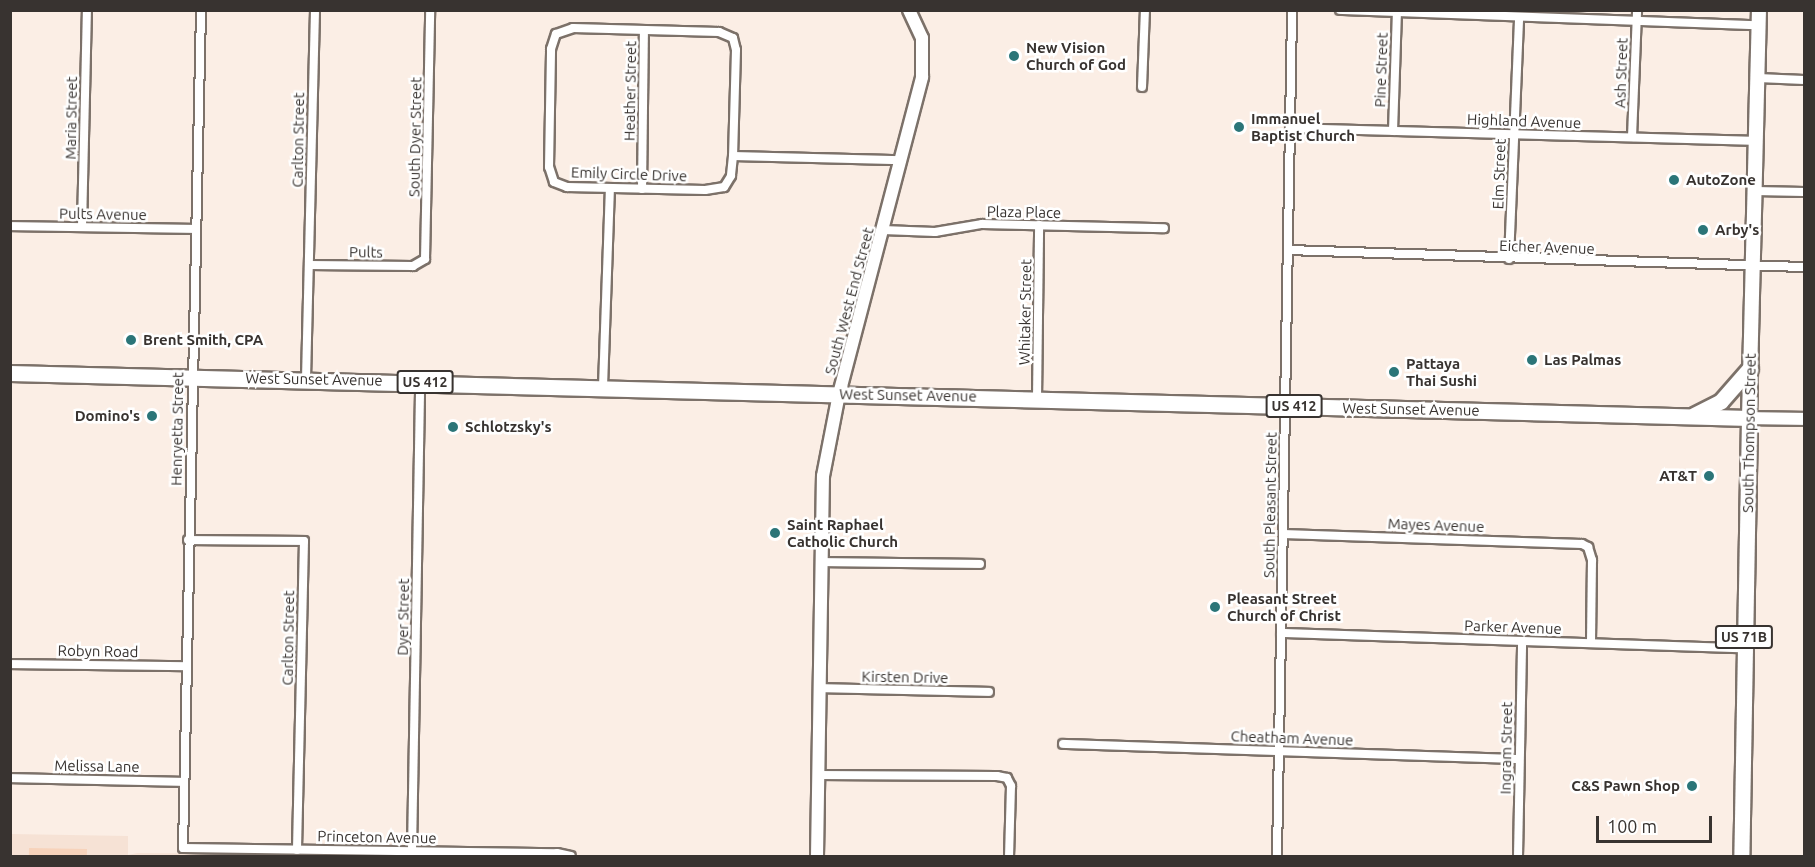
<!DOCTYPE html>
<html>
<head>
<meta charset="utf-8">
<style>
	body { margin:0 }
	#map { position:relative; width:1815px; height:867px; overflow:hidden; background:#fbeee5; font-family:Ubuntu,sans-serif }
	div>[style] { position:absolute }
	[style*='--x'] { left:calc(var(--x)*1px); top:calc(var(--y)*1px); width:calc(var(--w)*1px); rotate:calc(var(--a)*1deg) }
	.built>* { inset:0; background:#f6e2d5 }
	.green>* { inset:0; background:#f7d3bb; transform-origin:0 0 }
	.roads { filter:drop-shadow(2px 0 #7c7169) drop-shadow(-2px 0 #7c7169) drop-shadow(0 2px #7c7169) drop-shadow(0 -2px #7c7169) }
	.street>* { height:8px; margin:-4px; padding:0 4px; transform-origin:4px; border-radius:4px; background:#fff }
	.secondary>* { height:12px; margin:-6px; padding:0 6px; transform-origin:6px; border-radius:6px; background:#fff }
	.primary>* { height:14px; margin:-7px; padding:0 7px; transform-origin:7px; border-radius:7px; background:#fff }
	.highway>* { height:15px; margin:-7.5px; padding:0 7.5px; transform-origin:7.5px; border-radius:7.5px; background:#fff }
	.dots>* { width:16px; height:16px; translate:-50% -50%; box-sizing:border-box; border:3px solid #fff; border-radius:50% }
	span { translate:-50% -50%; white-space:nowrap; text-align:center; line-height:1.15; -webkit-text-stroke:5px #fff; paint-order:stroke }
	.shield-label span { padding:2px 4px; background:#fff; border:2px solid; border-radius:4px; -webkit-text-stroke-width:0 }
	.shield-label { font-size:14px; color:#383330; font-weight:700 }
	.poi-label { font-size:15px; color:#383330; font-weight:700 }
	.left { translate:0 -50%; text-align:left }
	.right { translate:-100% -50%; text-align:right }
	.street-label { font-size:15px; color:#383330 }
	.frame { position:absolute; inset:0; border:12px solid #383330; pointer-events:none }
	.scale { position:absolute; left:1596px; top:816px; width:116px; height:27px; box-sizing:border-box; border:3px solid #383330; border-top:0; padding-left:8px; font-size:18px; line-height:21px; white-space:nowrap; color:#383330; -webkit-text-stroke:4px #fff; paint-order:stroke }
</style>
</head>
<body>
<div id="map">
	<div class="built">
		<div style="clip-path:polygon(11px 834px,128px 836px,128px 855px,137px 853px,557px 856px,11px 856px)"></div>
	</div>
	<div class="green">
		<div style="left:29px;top:848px;width:58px;height:8px;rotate:1deg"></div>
	</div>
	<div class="roads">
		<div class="street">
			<div style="--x:201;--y:10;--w:838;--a:91.23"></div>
			<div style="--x:183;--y:848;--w:374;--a:0.8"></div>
			<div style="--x:557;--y:853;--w:14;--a:12"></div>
			<div style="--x:1340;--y:10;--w:419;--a:2.1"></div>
			<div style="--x:573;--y:28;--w:146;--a:1.6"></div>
			<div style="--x:719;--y:32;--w:15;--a:23"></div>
			<div style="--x:733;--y:38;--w:12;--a:76"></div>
			<div style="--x:736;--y:50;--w:106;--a:91.6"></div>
			<div style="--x:733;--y:156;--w:20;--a:96"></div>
			<div style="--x:731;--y:176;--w:13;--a:122"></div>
			<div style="--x:724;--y:187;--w:19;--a:171"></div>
			<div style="--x:705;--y:190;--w:138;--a:-178.8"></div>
			<div style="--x:567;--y:187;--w:14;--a:-159"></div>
			<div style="--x:554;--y:182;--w:16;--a:-108"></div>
			<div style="--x:549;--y:167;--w:118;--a:-89"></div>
			<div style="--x:551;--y:49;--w:16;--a:-72"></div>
			<div style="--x:556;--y:34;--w:18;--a:-19"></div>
			<div style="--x:1758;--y:78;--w:46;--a:2.5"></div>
			<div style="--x:1142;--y:87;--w:77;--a:-87.8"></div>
			<div style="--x:1290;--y:128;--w:466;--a:1.6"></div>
			<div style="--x:1393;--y:131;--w:121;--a:-88.1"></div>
			<div style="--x:1632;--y:137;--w:127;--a:-87.7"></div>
			<div style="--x:733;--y:156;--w:169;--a:1.4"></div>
			<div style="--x:642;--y:189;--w:159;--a:-89.3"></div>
			<div style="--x:1755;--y:191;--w:49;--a:1.2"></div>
			<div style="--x:10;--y:226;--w:185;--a:0.9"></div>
			<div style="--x:82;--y:227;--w:217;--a:-88.7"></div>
			<div style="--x:883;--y:230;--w:52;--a:2.2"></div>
			<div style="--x:935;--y:232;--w:48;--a:-9.7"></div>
			<div style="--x:982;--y:224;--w:182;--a:1.3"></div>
			<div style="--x:1288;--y:250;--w:516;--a:1.89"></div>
			<div style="--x:1509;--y:259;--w:242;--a:-87.6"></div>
			<div style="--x:309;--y:265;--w:104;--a:0.6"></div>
			<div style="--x:413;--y:266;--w:14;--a:-30"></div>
			<div style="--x:425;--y:259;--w:249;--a:-88.8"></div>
			<div style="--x:306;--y:379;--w:369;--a:-88.6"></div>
			<div style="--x:603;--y:387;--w:199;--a:-88"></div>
			<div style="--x:1037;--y:399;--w:174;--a:-89.3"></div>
			<div style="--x:1283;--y:534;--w:299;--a:1.9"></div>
			<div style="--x:1582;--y:544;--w:7;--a:27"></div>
			<div style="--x:1588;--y:547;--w:14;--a:73"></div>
			<div style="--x:1592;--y:560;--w:83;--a:90.7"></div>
			<div style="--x:188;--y:540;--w:116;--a:0.5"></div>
			<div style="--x:304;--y:541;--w:309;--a:91.3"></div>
			<div style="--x:821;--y:562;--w:159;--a:0.7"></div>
			<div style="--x:1281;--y:633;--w:463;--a:1.9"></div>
			<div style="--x:10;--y:664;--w:175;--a:0.7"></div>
			<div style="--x:819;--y:688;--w:170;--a:1.3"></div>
			<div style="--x:1063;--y:744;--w:456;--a:1.9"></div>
			<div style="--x:818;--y:775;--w:179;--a:0.3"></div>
			<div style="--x:997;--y:776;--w:10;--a:11"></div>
			<div style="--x:1007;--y:778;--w:9;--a:63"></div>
			<div style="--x:1011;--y:786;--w:70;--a:91.6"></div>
			<div style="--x:10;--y:778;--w:174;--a:1.3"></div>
			<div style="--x:412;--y:851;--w:469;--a:-89"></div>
			<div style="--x:1277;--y:856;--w:846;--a:-88.98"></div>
			<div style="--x:1518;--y:856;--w:215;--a:-88.9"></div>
		</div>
		<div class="secondary">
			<div style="--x:1749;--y:418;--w:55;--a:1"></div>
			<div style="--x:817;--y:856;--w:380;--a:-89.1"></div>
			<div style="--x:823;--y:476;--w:84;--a:-79"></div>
			<div style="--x:839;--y:394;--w:328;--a:-75.3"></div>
			<div style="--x:922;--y:77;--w:39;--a:-90"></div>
			<div style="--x:922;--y:38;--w:31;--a:-115"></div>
		</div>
		<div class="primary">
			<div style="--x:1749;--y:418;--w:408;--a:-88.6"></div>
		</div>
		<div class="highway">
			<div style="--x:10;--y:373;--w:1740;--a:1.48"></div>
			<div style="--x:1749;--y:418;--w:438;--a:91"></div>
			<div style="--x:1694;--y:415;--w:30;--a:-27"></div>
			<div style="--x:1721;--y:401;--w:44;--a:-48.7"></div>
		</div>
	</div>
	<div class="dots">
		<div style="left:1014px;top:56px;background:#2b7578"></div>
		<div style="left:1239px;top:127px;background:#2b7578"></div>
		<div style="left:1674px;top:180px;background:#2b7578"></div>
		<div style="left:1703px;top:230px;background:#2b7578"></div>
		<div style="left:131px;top:340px;background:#2b7578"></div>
		<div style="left:1532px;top:360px;background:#2b7578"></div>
		<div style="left:1394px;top:372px;background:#2b7578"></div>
		<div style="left:152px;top:416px;background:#2b7578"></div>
		<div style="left:453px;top:427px;background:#2b7578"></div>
		<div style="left:1709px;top:476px;background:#2b7578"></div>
		<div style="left:775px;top:533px;background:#2b7578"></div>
		<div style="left:1215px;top:607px;background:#2b7578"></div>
		<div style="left:1692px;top:786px;background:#2b7578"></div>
	</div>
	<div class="shield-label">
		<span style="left:425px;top:382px">US 412</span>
		<span style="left:1294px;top:406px">US 412</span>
		<span style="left:1744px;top:637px">US 71B</span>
	</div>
	<div class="poi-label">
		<span class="left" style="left:1026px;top:56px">New Vision<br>Church of God</span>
		<span class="left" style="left:1251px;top:127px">Immanuel<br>Baptist Church</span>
		<span class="left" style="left:1686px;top:180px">AutoZone</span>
		<span class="left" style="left:1715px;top:230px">Arby's</span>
		<span class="left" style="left:143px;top:340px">Brent Smith, CPA</span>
		<span class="left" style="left:1544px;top:360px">Las Palmas</span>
		<span class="left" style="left:1406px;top:372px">Pattaya<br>Thai Sushi</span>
		<span class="right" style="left:140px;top:416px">Domino's</span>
		<span class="left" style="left:465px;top:427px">Schlotzsky's</span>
		<span class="right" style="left:1697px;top:476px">AT&amp;T</span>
		<span class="left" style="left:787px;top:533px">Saint Raphael<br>Catholic Church</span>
		<span class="left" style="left:1227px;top:607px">Pleasant Street<br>Church of Christ</span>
		<span class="right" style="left:1680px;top:786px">C&amp;S Pawn Shop</span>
	</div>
	<div class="street-label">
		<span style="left:1381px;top:70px;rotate:-88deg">Pine Street</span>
		<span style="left:1621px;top:73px;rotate:-88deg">Ash Street</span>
		<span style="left:630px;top:91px;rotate:-89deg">Heather Street</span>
		<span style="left:71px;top:118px;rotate:-89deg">Maria Street</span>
		<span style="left:1524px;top:121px;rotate:2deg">Highland Avenue</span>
		<span style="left:415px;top:137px;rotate:-89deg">South Dyer Street</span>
		<span style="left:298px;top:140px;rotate:-89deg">Carlton Street</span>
		<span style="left:629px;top:174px;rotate:2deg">Emily Circle Drive</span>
		<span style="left:1499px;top:174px;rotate:-88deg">Elm Street</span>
		<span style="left:1024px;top:212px;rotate:1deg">Plaza Place</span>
		<span style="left:103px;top:214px;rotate:1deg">Pults Avenue</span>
		<span style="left:1547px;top:247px;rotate:2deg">Eicher Avenue</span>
		<span style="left:366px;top:252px;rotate:1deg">Pults</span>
		<span style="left:849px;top:301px;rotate:-75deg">South West End Street</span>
		<span style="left:1025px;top:312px;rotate:-89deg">Whitaker Street</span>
		<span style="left:314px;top:379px;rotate:1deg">West Sunset Avenue</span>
		<span style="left:908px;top:395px;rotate:1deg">West Sunset Avenue</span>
		<span style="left:1411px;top:409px;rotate:1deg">West Sunset Avenue</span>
		<span style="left:177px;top:429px;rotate:-89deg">Henryetta Street</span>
		<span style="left:1749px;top:433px;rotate:-89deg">South Thompson Street</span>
		<span style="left:1270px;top:505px;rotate:-89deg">South Pleasant Street</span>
		<span style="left:1436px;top:525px;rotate:2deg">Mayes Avenue</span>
		<span style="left:403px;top:617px;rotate:-89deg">Dyer Street</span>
		<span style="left:1513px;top:627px;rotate:2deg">Parker Avenue</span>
		<span style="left:288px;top:638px;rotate:-89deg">Carlton Street</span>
		<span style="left:98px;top:651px;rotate:1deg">Robyn Road</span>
		<span style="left:905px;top:677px;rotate:1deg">Kirsten Drive</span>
		<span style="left:1292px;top:738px;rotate:2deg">Cheatham Avenue</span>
		<span style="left:1506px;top:748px;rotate:-89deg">Ingram Street</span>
		<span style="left:97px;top:766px;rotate:1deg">Melissa Lane</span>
		<span style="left:377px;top:837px;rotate:1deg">Princeton Avenue</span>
	</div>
	<div class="frame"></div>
	<div class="scale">100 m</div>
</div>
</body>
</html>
